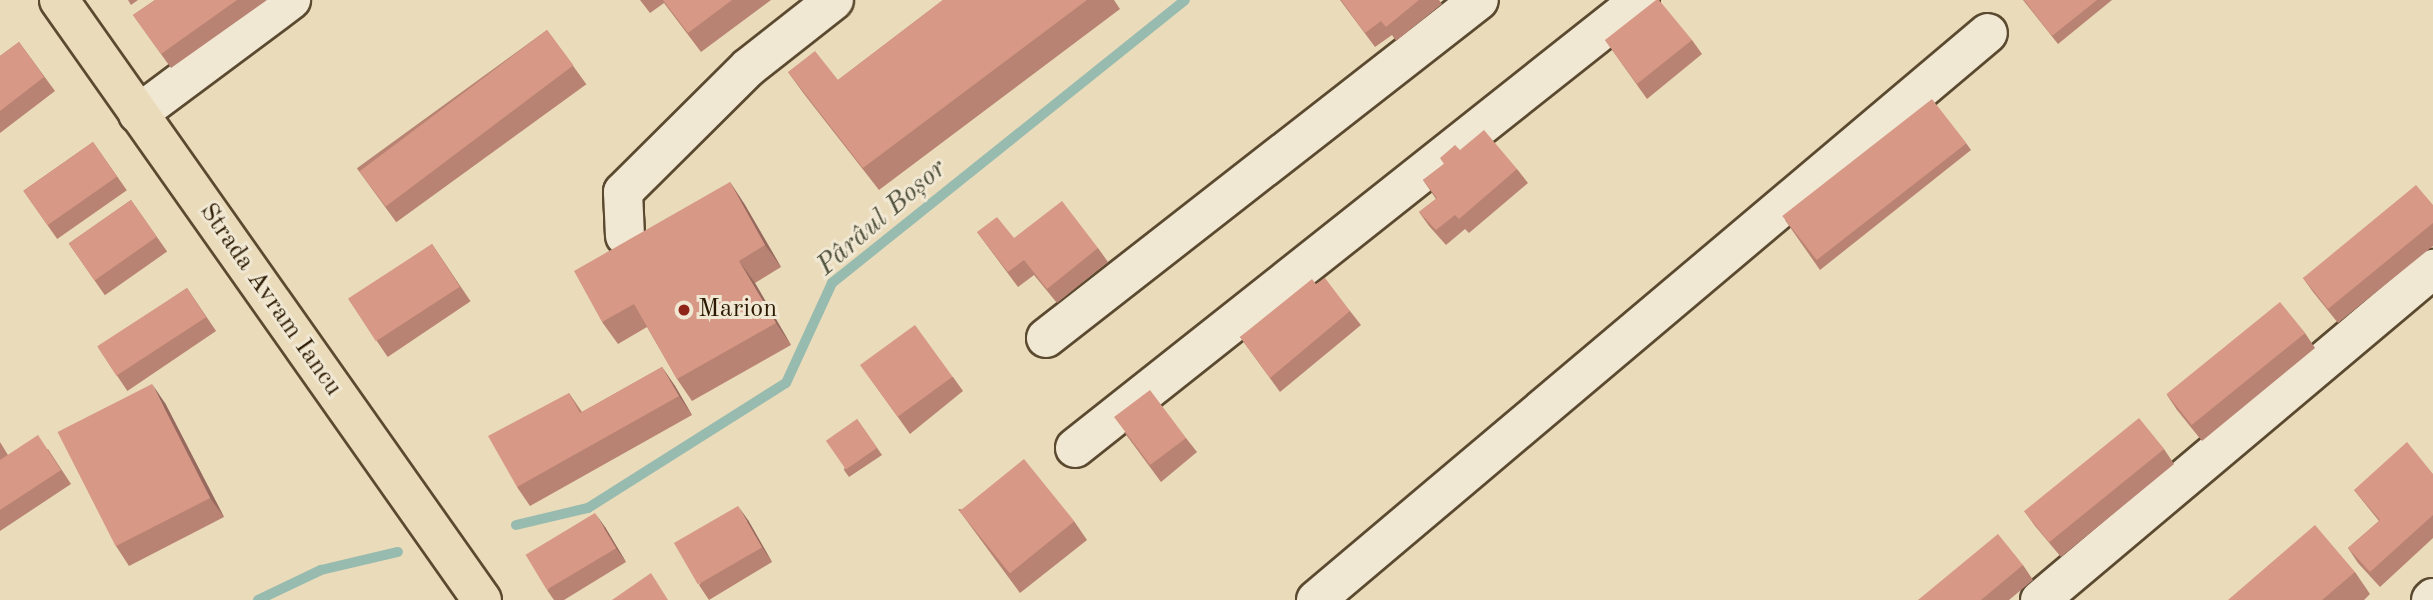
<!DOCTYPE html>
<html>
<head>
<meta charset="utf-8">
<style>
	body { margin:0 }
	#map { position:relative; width:2433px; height:600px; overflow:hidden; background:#eadbbb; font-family:"Old Standard TT",serif }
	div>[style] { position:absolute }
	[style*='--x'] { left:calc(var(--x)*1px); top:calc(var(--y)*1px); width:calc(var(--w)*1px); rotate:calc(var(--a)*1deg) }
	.stream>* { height:10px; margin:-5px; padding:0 5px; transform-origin:5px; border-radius:5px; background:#98bbaf }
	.roads { filter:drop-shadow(2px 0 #5b4a30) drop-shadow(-2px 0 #5b4a30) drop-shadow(0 2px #5b4a30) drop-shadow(0 -2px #5b4a30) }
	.minor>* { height:38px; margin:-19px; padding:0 19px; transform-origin:19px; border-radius:19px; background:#f1e8d3 }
	.major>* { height:38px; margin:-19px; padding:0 19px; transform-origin:19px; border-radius:19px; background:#eadbbb }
	.wall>* { inset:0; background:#b98373; transform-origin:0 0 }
	.shaded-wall>* { inset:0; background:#966a5e }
	.building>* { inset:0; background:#d79886; transform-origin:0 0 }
	.dots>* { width:19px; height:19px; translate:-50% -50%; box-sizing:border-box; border:4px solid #f1e8d3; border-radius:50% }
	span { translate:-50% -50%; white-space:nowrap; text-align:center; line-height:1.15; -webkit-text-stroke:6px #f1e8d3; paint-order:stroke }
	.street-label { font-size:26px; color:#2b1a01 }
	.poi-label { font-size:26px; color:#2b1a01 }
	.left { translate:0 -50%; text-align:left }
	.water-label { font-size:28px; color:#51523e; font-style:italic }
</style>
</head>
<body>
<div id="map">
	<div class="stream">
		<div style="--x:516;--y:525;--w:74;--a:-13.3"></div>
		<div style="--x:588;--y:508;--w:234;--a:-32.3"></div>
		<div style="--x:786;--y:383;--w:110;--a:-65.3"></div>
		<div style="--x:832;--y:283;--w:452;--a:-38.7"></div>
		<div style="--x:258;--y:600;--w:70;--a:-25.5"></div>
		<div style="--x:321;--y:570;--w:79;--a:-13.2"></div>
	</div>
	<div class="roads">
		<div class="minor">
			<div style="--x:138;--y:114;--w:191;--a:-36.7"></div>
			<div style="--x:625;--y:236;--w:44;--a:-92.6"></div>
			<div style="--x:623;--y:192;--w:177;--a:-44.8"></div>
			<div style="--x:749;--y:67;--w:108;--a:-38.2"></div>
			<div style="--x:1046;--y:338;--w:549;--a:-37.98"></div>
			<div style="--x:1075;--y:448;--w:721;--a:-38.41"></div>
			<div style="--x:1316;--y:600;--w:879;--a:-40.16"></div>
			<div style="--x:2040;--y:600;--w:514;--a:-40.11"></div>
			<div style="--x:2431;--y:600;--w:3;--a:-45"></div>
		</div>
		<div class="major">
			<div style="--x:59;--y:0;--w:734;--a:54.82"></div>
		</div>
	</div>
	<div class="wall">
		<div style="clip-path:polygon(128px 0,138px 0,131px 5px)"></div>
		<div style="clip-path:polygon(155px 0,267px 0,171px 68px,133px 15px)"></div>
		<div style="clip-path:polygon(640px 0,771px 0,701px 52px,664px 3px,650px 13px)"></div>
		<div style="clip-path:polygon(943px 0,1114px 0,1120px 9px,879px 190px,804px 94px,788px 72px,838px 80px)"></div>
		<div style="clip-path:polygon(1340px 0,1439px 0,1442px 4px,1396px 41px,1392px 35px,1375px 47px)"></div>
		<div style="clip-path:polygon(2023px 0,2112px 0,2058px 44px)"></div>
		<div style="left:547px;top:30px;width:67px;height:235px;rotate:54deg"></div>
		<div style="clip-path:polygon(1605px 40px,1692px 40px,1702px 54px,1647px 99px)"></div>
		<div style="clip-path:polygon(19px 42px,55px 91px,0 133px,0 56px)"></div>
		<div style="left:93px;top:142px;width:59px;height:85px;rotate:55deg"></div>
		<div style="clip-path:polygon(1966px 143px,1971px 150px,1820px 270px,1785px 220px)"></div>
		<div style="clip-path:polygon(1460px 150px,1517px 169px,1528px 183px,1469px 233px,1465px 229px,1446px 245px,1429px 226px,1419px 212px,1436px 199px,1423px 180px,1444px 164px)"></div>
		<div style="clip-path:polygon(730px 182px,745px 205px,781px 267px,755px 283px,791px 345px,692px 401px,677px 379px,647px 327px,618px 344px,602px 322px)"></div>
		<div style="left:131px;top:200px;width:63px;height:76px;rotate:55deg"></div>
		<div style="clip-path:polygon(2433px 205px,2433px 246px,2338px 323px,2313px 292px,2303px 278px)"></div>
		<div style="clip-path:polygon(977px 232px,1014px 238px,1098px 248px,1108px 262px,1057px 303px,1034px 275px,1018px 287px)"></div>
		<div style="left:432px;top:244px;width:69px;height:100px;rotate:56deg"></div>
		<div style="clip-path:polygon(1316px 284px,1350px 311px,1361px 325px,1280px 392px,1240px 337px)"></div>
		<div style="left:187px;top:288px;width:52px;height:107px;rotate:56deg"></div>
		<div style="clip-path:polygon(2305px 333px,2315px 348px,2202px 441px,2177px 410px,2167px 395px)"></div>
		<div style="clip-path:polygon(662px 367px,675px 386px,692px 415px,530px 506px,517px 487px,569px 393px,582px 412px)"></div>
		<div style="clip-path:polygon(862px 367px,953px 377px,963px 391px,910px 434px)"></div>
		<div style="clip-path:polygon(165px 403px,224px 517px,129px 566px,116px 546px)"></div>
		<div style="clip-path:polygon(857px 419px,882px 455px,849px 477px,844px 470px)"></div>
		<div style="clip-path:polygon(1124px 432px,1186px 438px,1197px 452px,1161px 482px)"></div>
		<div style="clip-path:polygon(0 442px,8px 455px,48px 449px,71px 484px,0 531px)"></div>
		<div style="clip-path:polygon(2164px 449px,2174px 464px,2061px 557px,2035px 526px,2025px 512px)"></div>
		<div style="clip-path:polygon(2433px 474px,2433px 538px,2380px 587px,2358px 563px,2348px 548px,2379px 521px,2354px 490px)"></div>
		<div style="clip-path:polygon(958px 509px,1074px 521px,1087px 540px,1020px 593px)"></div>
		<div style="clip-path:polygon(748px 520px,772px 562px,709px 600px,699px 585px)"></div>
		<div style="clip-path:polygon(605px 527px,626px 562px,564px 600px,554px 600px,547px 590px)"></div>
		<div style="clip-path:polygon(2023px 565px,2033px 580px,2009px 600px,1918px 600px)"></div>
		<div style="clip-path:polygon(2355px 572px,2370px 594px,2364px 600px,2228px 600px)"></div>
	</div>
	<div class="shaded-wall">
		<div style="clip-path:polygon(730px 182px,745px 205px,781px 267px,765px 245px)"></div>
		<div style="clip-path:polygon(739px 261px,755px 283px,791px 345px,776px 323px)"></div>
		<div style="clip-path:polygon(662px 367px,675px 386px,692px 415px,679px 396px)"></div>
		<div style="clip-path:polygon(152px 384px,165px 403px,224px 517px,210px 498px)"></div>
		<div style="clip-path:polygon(738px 506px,748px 520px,772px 562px,762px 547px)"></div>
		<div style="clip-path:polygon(595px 513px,605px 527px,626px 562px,616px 548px)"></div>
	</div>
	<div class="building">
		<div style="clip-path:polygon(155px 0,237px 0,161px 54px,133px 15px)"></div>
		<div style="clip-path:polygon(663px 0,732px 0,688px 33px)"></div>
		<div style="clip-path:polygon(943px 0,1087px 0,863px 168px,788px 72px,815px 51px,838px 80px)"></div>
		<div style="clip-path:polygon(1341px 0,1419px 0,1386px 27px,1381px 21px,1365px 33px)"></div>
		<div style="clip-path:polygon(1656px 0,1659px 0,1692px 40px,1637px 84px,1605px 40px)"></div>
		<div style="clip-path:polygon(2024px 0,2097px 0,2052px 36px)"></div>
		<div style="left:547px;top:30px;width:44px;height:235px;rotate:53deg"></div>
		<div style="clip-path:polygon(19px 42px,44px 77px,0 111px,0 56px)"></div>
		<div style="left:1932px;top:99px;width:56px;height:190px;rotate:52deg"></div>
		<div style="clip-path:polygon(1484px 130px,1517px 169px,1459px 219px,1455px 215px,1436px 230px,1419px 212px,1437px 198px,1423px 180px,1444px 164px,1440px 158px,1455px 145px,1460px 150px)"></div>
		<div style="left:93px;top:142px;width:42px;height:85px;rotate:55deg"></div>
		<div style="clip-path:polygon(730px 182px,765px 245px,739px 261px,776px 323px,677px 379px,634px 304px,602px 322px,574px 271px)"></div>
		<div style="clip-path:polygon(2416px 185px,2433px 205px,2433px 223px,2328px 309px,2303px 278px)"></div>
		<div style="left:131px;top:200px;width:45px;height:76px;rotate:55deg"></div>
		<div style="clip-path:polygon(1062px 201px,1098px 248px,1047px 289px,1024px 260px,1008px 272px,977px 232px,997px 217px,1014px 238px)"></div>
		<div style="left:432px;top:244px;width:51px;height:100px;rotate:57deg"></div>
		<div style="clip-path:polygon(1325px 278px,1350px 311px,1270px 378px,1240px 337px,1312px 279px,1316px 284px)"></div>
		<div style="left:187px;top:288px;width:35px;height:107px;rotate:57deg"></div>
		<div style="left:2280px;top:302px;width:40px;height:146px;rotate:51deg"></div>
		<div style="left:915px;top:325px;width:64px;height:68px;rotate:54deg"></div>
		<div style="clip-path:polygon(662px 367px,679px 396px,517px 487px,488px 436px,569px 393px,580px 413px)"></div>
		<div style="left:152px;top:384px;width:128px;height:106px;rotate:63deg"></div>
		<div style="left:1150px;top:390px;width:60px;height:45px;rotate:53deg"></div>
		<div style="left:2139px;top:418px;width:40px;height:148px;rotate:51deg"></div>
		<div style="left:857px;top:419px;width:35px;height:38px;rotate:55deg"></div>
		<div style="clip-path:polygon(38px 435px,61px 470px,0 510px,0 460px)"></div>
		<div style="clip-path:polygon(2407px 442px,2433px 474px,2433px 515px,2370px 572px,2348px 548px,2380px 520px,2354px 490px)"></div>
		<div style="left:1024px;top:459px;width:80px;height:83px;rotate:51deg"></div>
		<div style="left:738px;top:506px;width:48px;height:74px;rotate:60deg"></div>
		<div style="left:595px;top:513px;width:41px;height:81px;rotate:59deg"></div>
		<div style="clip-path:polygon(2315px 525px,2355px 572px,2322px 600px,2228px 600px)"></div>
		<div style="clip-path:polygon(1998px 534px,2023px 565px,1981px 600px,1918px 600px)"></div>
		<div style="clip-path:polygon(651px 573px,668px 600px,612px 600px)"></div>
	</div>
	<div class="dots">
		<div style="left:684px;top:310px;background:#8f2418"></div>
	</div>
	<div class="street-label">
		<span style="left:270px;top:300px;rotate:55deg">Strada Avram Iancu</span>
	</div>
	<div class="poi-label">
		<span class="left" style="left:698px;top:310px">Marion</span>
	</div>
	<div class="water-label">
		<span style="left:882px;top:218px;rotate:-41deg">Pârâul Boșor</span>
	</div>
</div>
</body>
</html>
